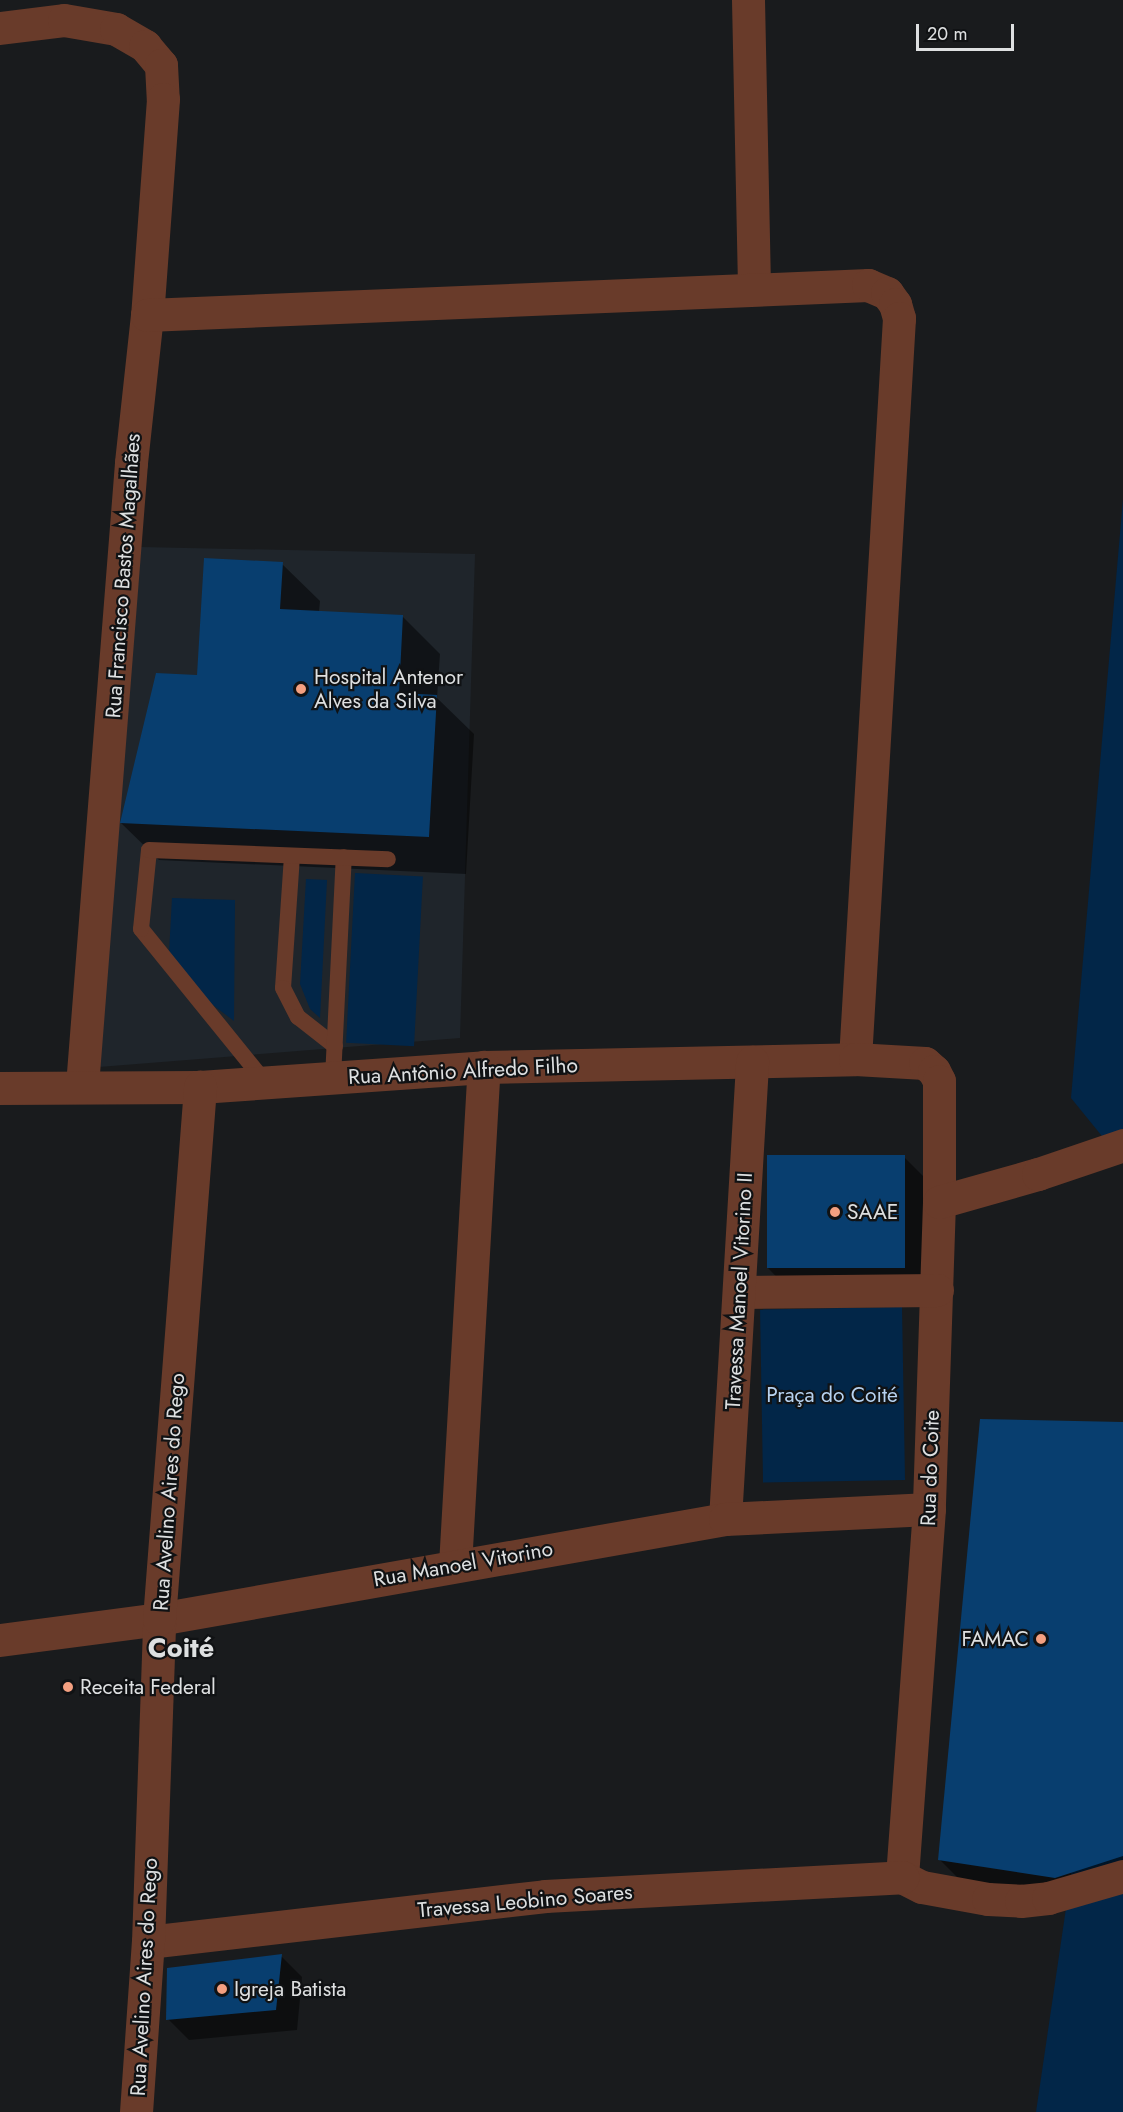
<!DOCTYPE html>
<html>
<head>
<meta charset="utf-8">
<style>
	body { margin:0 }
	#map { position:relative; width:1123px; height:2112px; overflow:hidden; background:#191b1d; font-family:Jost,sans-serif }
	div>[style] { position:absolute }
	[style*='--x'] { left:calc(var(--x)*1px); top:calc(var(--y)*1px); width:calc(var(--w)*1px); rotate:calc(var(--a)*1deg) }
	.built>* { inset:0; background:#1f252b }
	.green>* { inset:0; background:#022648; transform-origin:0 0 }
	.shadow>* { inset:0; background:#0007 }
	.building>* { inset:0; background:#083e6f; transform-origin:0 0 }
	.service>* { height:16px; margin:-8px; padding:0 8px; transform-origin:8px; border-radius:8px; background:#693b2a }
	.minor>* { height:33px; margin:-16.5px; padding:0 16.5px; transform-origin:16.5px; border-radius:16.5px; background:#693b2a }
	.dots>* { width:16px; height:16px; translate:-50% -50%; box-sizing:border-box; border:3px solid #101214; border-radius:50% }
	span { translate:-50% -50%; white-space:nowrap; text-align:center; line-height:1.15; -webkit-text-stroke:4.5px #101214; paint-order:stroke }
	.street-label { font-size:21px; color:#dee0e1 }
	.poi-label { font-size:21px; color:#dee0e1 }
	.left { translate:0 -50%; text-align:left }
	.right { translate:-100% -50%; text-align:right }
	.park-label { font-size:21px; color:#b7d2f0 }
	.district-label { font-size:27px; color:#dee0e1; font-weight:700 }
	.scale { position:absolute; left:916px; top:24px; width:98px; height:27px; box-sizing:border-box; border:3px solid #dee0e1; border-top:0; padding-left:8px; font-size:18px; line-height:21px; white-space:nowrap; color:#dee0e1; -webkit-text-stroke:4px #101214; paint-order:stroke }
</style>
</head>
<body>
<div id="map">
	<div class="built">
		<div style="clip-path:polygon(141px 547px,475px 554px,460px 1038px,99px 1067px)"></div>
	</div>
	<div class="green">
		<div style="clip-path:polygon(1123px 499px,1123px 1162px,1071px 1098px)"></div>
		<div style="left:355px;top:873px;width:68px;height:170px;rotate:3deg"></div>
		<div style="clip-path:polygon(306px 879px,327px 880px,320px 1018px,310px 1009px,300px 984px)"></div>
		<div style="clip-path:polygon(172px 898px,235px 900px,234px 1021px,168px 971px)"></div>
		<div style="left:902px;top:1307px;width:173px;height:142px;rotate:89deg"></div>
		<div style="clip-path:polygon(1123px 1525px,1123px 2112px,1036px 2112px,1122px 1528px)"></div>
	</div>
	<div class="shadow">
		<div style="clip-path:polygon(282px 564px,320px 601px,319px 612px,403px 617px,440px 654px,437px 698px,474px 734px,466px 874px,159px 860px,121px 823px,199px 677px)"></div>
		<div style="clip-path:polygon(905px 1158px,932px 1185px,930px 1296px,794px 1295px,767px 1267px)"></div>
		<div style="clip-path:polygon(1123px 1424px,1123px 1892px,1084px 1905px,967px 1887px,940px 1860px)"></div>
		<div style="clip-path:polygon(281px 1956px,302px 1977px,297px 2030px,189px 2040px,168px 2019px)"></div>
	</div>
	<div class="building">
		<div style="clip-path:polygon(204px 558px,283px 562px,280px 609px,403px 615px,399px 693px,437px 695px,429px 837px,120px 823px,156px 673px,197px 675px)"></div>
		<div style="left:767px;top:1155px;width:138px;height:113px"></div>
		<div style="clip-path:polygon(980px 1419px,1123px 1422px,1123px 1856px,1055px 1878px,938px 1860px)"></div>
		<div style="clip-path:polygon(282px 1954px,276px 2010px,166px 2020px,167px 1968px)"></div>
	</div>
	<div class="service">
		<div style="--x:292;--y:856;--w:132;--a:93.9"></div>
		<div style="--x:283;--y:988;--w:33;--a:63"></div>
		<div style="--x:298;--y:1017;--w:47;--a:38.1"></div>
		<div style="--x:333;--y:1078;--w:221;--a:-87.2"></div>
		<div style="--x:265;--y:1082;--w:197;--a:-129"></div>
		<div style="--x:141;--y:929;--w:79;--a:-84.2"></div>
		<div style="--x:149;--y:850;--w:239;--a:2.2"></div>
	</div>
	<div class="minor">
		<div style="--x:748;--y:0;--w:289;--a:88.8"></div>
		<div style="--x:0;--y:28;--w:64;--a:-7.1"></div>
		<div style="--x:64;--y:20;--w:53;--a:9.8"></div>
		<div style="--x:116;--y:29;--w:34;--a:30"></div>
		<div style="--x:145;--y:46;--w:25;--a:50"></div>
		<div style="--x:161;--y:65;--w:34;--a:87"></div>
		<div style="--x:163;--y:99;--w:217;--a:94.2"></div>
		<div style="--x:147;--y:315;--w:149;--a:96.2"></div>
		<div style="--x:131;--y:463;--w:625;--a:94.5"></div>
		<div style="--x:147;--y:315;--w:722;--a:-2.38"></div>
		<div style="--x:868;--y:285;--w:21;--a:23"></div>
		<div style="--x:887;--y:293;--w:14;--a:54"></div>
		<div style="--x:895;--y:304;--w:15;--a:74"></div>
		<div style="--x:899;--y:318;--w:742;--a:93.4"></div>
		<div style="--x:0;--y:1088;--w:200;--a:-0.3"></div>
		<div style="--x:200;--y:1087;--w:285;--a:-4"></div>
		<div style="--x:484;--y:1067;--w:371;--a:-1.2"></div>
		<div style="--x:855;--y:1059;--w:70;--a:3.3"></div>
		<div style="--x:925;--y:1063;--w:12;--a:42"></div>
		<div style="--x:934;--y:1071;--w:11;--a:63"></div>
		<div style="--x:939;--y:1081;--w:121;--a:90"></div>
		<div style="--x:939;--y:1202;--w:307;--a:91.9"></div>
		<div style="--x:929;--y:1509;--w:369;--a:94.2"></div>
		<div style="--x:939;--y:1202;--w:103;--a:-15.8"></div>
		<div style="--x:1038;--y:1174;--w:90;--a:-18.8"></div>
		<div style="--x:739;--y:1292;--w:198;--a:-0.6"></div>
		<div style="--x:725;--y:1519;--w:458;--a:-86.6"></div>
		<div style="--x:455;--y:1565;--w:499;--a:-86.7"></div>
		<div style="--x:0;--y:1640;--w:160;--a:-7.5"></div>
		<div style="--x:159;--y:1619;--w:575;--a:-10.02"></div>
		<div style="--x:725;--y:1519;--w:204;--a:-2.8"></div>
		<div style="--x:902;--y:1877;--w:22;--a:27"></div>
		<div style="--x:922;--y:1887;--w:67;--a:10.3"></div>
		<div style="--x:988;--y:1899;--w:33;--a:3"></div>
		<div style="--x:1021;--y:1901;--w:27;--a:-6"></div>
		<div style="--x:1048;--y:1898;--w:78;--a:-16.3"></div>
		<div style="--x:148;--y:1942;--w:400;--a:-6.6"></div>
		<div style="--x:545;--y:1896;--w:358;--a:-3"></div>
		<div style="--x:136;--y:2112;--w:170;--a:-86"></div>
		<div style="--x:148;--y:1942;--w:323;--a:-88"></div>
		<div style="--x:159;--y:1619;--w:534;--a:-85.59"></div>
	</div>
	<div class="dots">
		<div style="left:301px;top:689px;background:#f3a081"></div>
		<div style="left:835px;top:1212px;background:#f3a081"></div>
		<div style="left:1041px;top:1639px;background:#f3a081"></div>
		<div style="left:68px;top:1687px;background:#f3a081"></div>
		<div style="left:222px;top:1989px;background:#f3a081"></div>
	</div>
	<div class="street-label">
		<span style="left:123px;top:576px;rotate:-86deg">Rua Francisco Bastos Magalhães</span>
		<span style="left:463px;top:1071px;rotate:-3deg">Rua Antônio Alfredo Filho</span>
		<span style="left:739px;top:1291px;rotate:-87deg">Travessa Manoel Vitorino II</span>
		<span style="left:930px;top:1468px;rotate:-88deg">Rua do Coite</span>
		<span style="left:169px;top:1492px;rotate:-86deg">Rua Avelino Aires do Rego</span>
		<span style="left:463px;top:1564px;rotate:-10deg">Rua Manoel Vitorino</span>
		<span style="left:525px;top:1901px;rotate:-5deg">Travessa Leobino Soares</span>
		<span style="left:144px;top:1977px;rotate:-87deg">Rua Avelino Aires do Rego</span>
	</div>
	<div class="poi-label">
		<span class="left" style="left:314px;top:689px">Hospital Antenor<br>Alves da Silva</span>
		<span class="left" style="left:847px;top:1212px">SAAE</span>
		<span class="right" style="left:1029px;top:1639px">FAMAC</span>
		<span class="left" style="left:80px;top:1687px">Receita Federal</span>
		<span class="left" style="left:234px;top:1989px">Igreja Batista</span>
	</div>
	<div class="park-label">
		<span style="left:832px;top:1395px">Praça do Coité</span>
	</div>
	<div class="district-label">
		<span style="left:181px;top:1648px">Coité</span>
	</div>
	<div class="scale">20 m</div>
</div>
</body>
</html>
